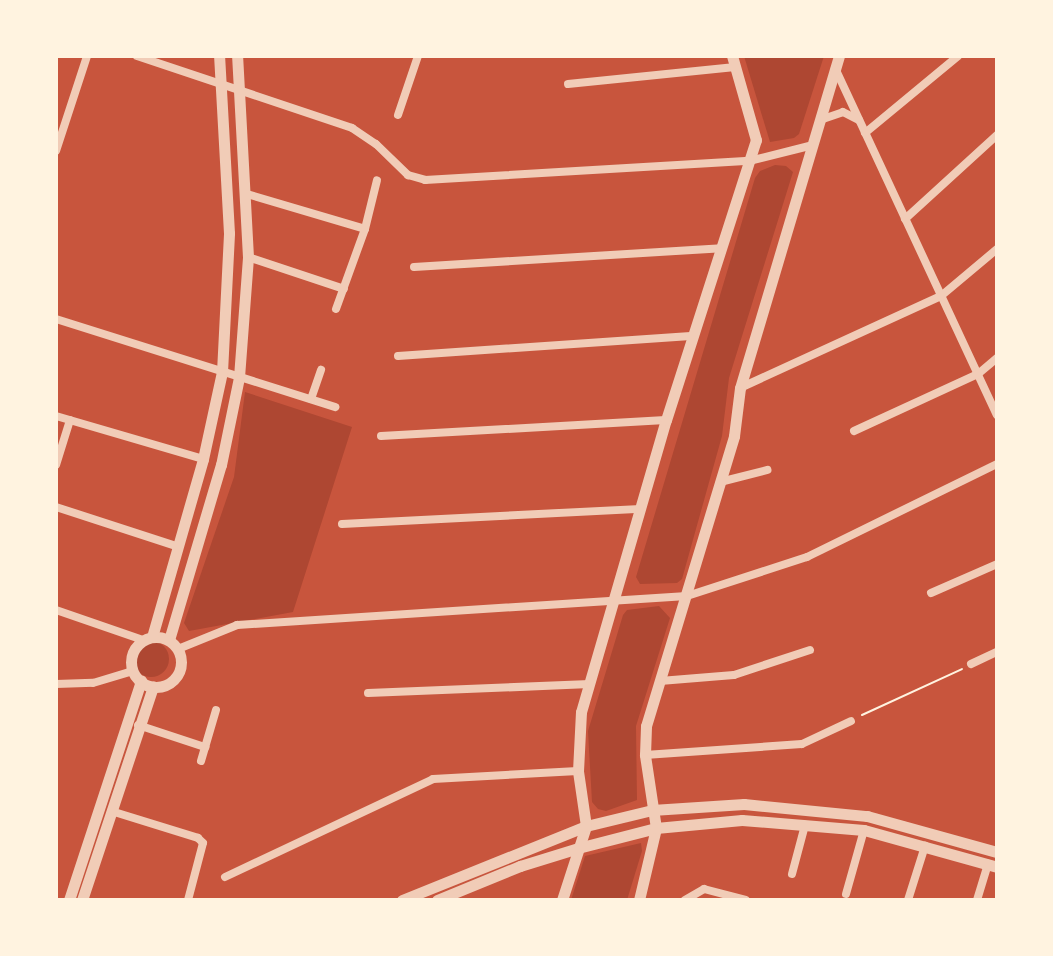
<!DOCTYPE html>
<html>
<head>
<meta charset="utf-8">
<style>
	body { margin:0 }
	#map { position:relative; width:1053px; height:956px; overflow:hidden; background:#c8553d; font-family:Roboto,sans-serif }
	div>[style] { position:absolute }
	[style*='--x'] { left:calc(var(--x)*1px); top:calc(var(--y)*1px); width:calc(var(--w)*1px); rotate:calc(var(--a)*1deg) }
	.green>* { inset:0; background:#ae4732 }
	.round { border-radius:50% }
	.path>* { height:2px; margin:-1px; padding:0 1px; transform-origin:1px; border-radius:1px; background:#fff3e0 }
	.minor>* { height:8px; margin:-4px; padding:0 4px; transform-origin:4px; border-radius:4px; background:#f1ccb7 }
	.tertiary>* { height:11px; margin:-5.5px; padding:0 5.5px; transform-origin:5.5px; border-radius:5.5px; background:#f1ccb7 }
	.tertiary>.ring { margin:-5.5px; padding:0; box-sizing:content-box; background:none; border:11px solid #f1ccb7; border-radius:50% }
	span { translate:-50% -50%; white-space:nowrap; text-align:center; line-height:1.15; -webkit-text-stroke:8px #fff3e0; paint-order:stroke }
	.frame { position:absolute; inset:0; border:58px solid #fff3e0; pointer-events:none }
</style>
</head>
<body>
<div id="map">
	<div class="green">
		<div style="clip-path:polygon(744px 56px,824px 56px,799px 134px,794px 138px,770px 142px)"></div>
		<div style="clip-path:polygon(775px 165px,786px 166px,793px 172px,729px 378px,722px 436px,682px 579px,677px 583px,640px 584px,636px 577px,755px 178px,760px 171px)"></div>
		<div style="clip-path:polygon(245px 392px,352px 427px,293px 612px,189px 631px,184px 623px,234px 477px)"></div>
		<div style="clip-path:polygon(659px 606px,670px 618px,636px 726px,637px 800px,606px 811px,598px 809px,592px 802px,588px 731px,623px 615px,627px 610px)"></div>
		<div class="round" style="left:133px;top:641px;width:36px;height:36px"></div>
		<div style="clip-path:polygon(641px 843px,642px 851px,627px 900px,571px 900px,585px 856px)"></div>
	</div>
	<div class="path">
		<div style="--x:862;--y:715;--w:110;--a:-24.7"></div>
	</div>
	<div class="minor">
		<div style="--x:137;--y:56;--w:227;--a:18.5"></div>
		<div style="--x:352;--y:128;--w:29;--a:34"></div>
		<div style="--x:376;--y:144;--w:45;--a:44.1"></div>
		<div style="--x:408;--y:175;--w:18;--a:16"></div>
		<div style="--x:425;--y:180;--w:325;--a:-3.4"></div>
		<div style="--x:749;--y:161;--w:62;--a:-14"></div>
		<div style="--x:835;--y:68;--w:383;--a:65"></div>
		<div style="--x:568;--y:84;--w:168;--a:-5.8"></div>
		<div style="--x:398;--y:115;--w:62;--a:-71.3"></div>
		<div style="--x:820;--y:120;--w:24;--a:-19"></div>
		<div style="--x:843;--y:112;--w:18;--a:27"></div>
		<div style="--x:865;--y:133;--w:121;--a:-39.6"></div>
		<div style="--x:56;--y:151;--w:100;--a:-71.9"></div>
		<div style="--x:247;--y:194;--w:123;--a:16.5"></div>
		<div style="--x:905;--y:219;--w:125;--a:-42.4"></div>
		<div style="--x:248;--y:257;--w:101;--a:18.4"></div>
		<div style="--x:414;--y:267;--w:308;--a:-3.5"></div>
		<div style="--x:336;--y:309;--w:85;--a:-70.1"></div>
		<div style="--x:365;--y:229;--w:50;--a:-76.2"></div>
		<div style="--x:56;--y:319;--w:293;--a:17.5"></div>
		<div style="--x:398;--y:356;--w:297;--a:-3.9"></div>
		<div style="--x:740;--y:388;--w:221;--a:-24.6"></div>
		<div style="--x:941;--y:296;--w:73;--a:-40"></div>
		<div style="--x:311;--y:399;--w:31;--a:-71"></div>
		<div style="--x:56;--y:416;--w:153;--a:16.3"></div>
		<div style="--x:854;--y:431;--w:136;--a:-24.7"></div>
		<div style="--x:978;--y:374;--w:25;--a:-40"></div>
		<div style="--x:381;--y:436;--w:285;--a:-3.2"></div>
		<div style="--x:56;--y:465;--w:47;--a:-72.7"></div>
		<div style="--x:720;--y:482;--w:49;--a:-14.3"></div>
		<div style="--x:56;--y:507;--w:129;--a:18"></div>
		<div style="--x:342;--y:524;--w:299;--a:-2.9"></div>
		<div style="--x:931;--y:593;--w:72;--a:-23.7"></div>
		<div style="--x:56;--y:610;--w:92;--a:19"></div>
		<div style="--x:178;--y:649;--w:64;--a:-22.1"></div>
		<div style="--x:237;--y:625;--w:451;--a:-3.7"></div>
		<div style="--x:687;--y:596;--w:126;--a:-18"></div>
		<div style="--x:807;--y:557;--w:212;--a:-26.1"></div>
		<div style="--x:971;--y:664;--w:29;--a:-25"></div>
		<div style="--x:660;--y:681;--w:74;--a:-4.6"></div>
		<div style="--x:734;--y:675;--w:80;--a:-18.2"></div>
		<div style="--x:56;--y:684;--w:37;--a:-2"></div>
		<div style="--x:93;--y:683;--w:42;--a:-16.7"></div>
		<div style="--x:368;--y:693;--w:222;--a:-2.3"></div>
		<div style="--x:138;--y:725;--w:71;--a:18.2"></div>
		<div style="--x:645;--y:755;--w:157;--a:-4"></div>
		<div style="--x:802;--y:744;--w:54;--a:-25.1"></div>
		<div style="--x:201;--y:761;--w:53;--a:-73.6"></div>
		<div style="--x:111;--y:811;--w:91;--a:17.2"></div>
		<div style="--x:198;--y:838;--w:7;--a:45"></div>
		<div style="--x:203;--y:843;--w:59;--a:104.7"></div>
		<div style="--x:792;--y:874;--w:51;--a:-75.1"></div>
		<div style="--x:225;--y:877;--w:230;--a:-25.2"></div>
		<div style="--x:433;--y:779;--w:145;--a:-3.2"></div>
		<div style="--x:846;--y:894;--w:66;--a:-74.3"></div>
		<div style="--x:685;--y:900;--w:22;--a:-30"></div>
		<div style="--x:704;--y:889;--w:43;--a:14.7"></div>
		<div style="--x:908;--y:900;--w:57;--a:-72.5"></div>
		<div style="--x:977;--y:900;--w:38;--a:-73"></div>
	</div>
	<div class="tertiary">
		<div class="ring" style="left:131px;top:637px;width:39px;height:39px"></div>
		<div style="--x:152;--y:637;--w:185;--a:-74"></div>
		<div style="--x:203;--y:459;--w:89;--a:-77.7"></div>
		<div style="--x:222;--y:372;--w:139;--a:-87.1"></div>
		<div style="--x:229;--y:233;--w:177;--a:-93.2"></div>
		<div style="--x:169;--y:640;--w:183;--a:-73.5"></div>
		<div style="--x:221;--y:465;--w:90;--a:-78.4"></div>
		<div style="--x:239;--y:377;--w:120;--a:-85.7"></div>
		<div style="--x:248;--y:257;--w:201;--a:-93.1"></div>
		<div style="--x:69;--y:900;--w:231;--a:-71.8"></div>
		<div style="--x:82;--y:900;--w:225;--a:-71.6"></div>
		<div style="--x:402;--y:900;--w:198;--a:-21.9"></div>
		<div style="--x:586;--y:826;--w:68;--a:-13.6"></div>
		<div style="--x:652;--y:810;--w:92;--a:-3.7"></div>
		<div style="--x:744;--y:804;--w:124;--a:5.6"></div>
		<div style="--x:867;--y:816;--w:135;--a:15.5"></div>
		<div style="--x:437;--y:900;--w:90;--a:-22.3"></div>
		<div style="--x:520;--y:866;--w:61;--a:-17.2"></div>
		<div style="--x:578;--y:848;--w:81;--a:-14.4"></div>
		<div style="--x:656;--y:828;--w:86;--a:-5.3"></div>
		<div style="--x:742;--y:820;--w:122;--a:4.7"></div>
		<div style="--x:864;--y:830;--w:138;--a:15.5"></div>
		<div style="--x:562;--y:900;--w:78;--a:-72"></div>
		<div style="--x:586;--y:826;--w:56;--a:-98.3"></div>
		<div style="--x:578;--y:771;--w:59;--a:-87.1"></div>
		<div style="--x:581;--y:712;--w:304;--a:-73.8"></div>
		<div style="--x:666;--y:420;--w:294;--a:-72.2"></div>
		<div style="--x:756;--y:140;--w:87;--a:-105.9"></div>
		<div style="--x:639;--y:900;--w:74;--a:-76.7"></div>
		<div style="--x:656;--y:828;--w:74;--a:-98.6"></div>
		<div style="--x:645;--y:755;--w:29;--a:-88"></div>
		<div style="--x:646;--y:726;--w:303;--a:-73.1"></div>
		<div style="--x:734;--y:436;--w:48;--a:-82.9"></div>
		<div style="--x:740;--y:388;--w:346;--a:-73.4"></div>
	</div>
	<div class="frame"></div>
</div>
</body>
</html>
